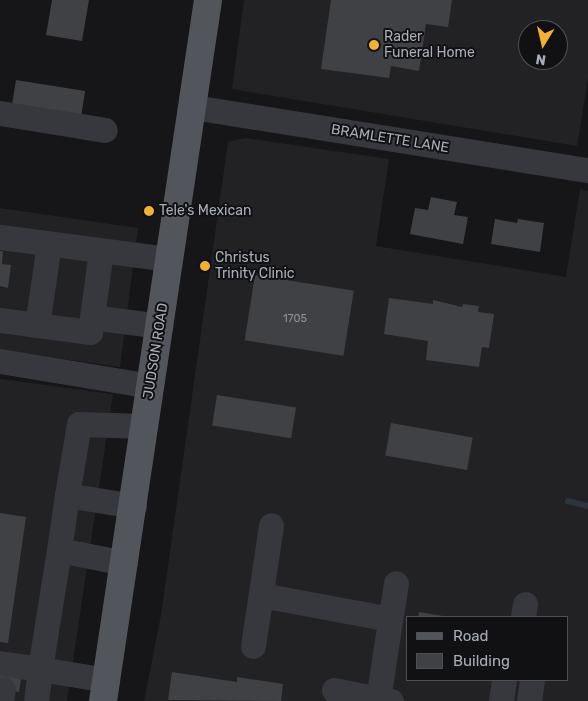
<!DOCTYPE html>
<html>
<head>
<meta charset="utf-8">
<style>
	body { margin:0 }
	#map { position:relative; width:588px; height:701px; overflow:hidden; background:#161618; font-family:Rubik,sans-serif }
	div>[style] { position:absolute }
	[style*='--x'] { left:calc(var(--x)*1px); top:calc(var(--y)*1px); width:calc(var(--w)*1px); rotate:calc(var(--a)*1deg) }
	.built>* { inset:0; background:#222225 }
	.stream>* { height:5.5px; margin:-2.75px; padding:0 2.75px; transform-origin:2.75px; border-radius:2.75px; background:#2c353c }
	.building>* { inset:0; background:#404145; transform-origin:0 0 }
	.minor>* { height:25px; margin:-12.5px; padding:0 12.5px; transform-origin:12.5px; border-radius:12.5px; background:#37383d }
	.major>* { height:28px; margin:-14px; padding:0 14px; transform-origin:14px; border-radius:14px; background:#53555c }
	.dots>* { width:14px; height:14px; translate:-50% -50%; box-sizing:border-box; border:2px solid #111113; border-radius:50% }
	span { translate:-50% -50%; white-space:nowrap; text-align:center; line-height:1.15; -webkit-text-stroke:4px #111113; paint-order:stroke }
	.number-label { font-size:11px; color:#8e929b }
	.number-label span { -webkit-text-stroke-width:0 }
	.poi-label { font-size:14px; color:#a8adb8 }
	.left { translate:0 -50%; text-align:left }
	.street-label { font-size:14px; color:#a8adb8 }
	.legend { position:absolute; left:406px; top:616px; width:162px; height:65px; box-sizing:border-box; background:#111113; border:1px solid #4d4f55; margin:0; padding:6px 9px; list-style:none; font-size:15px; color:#a8adb8 }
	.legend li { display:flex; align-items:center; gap:10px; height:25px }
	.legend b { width:25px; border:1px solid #4d4f55 }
	.north { position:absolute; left:518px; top:20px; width:50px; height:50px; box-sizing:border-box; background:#111113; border:1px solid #4d4f55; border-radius:50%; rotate:189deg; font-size:14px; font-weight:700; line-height:20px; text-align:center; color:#a8adb8 }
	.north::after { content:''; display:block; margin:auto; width:18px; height:22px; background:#f2b134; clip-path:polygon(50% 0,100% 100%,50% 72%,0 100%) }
</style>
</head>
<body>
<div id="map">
	<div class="built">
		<div style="clip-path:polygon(evenodd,244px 0,588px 0,588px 78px,577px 146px,232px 89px,244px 0,528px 30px,558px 30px,558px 60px,528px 60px,528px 30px)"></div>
		<div style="clip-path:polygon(evenodd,245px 138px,389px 159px,376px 246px,566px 277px,580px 189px,588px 191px,588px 701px,144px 701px,161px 615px,228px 142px,245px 138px,407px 617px,567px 617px,567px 680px,407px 680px,407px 617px)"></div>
		<div style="clip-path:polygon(0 208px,138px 228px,120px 367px,0 350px)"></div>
		<div style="clip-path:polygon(0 379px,113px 394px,67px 701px,0 701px)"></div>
	</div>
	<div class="stream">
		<div style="--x:568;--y:501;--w:21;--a:14"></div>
	</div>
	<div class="building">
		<div style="clip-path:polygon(52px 0,89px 0,82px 41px,46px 35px)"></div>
		<div style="clip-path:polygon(331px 0,452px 0,448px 27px,426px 24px,419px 71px,391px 66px,389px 78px,321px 69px)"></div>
		<div style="left:16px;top:80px;width:70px;height:32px;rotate:9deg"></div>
		<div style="clip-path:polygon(431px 197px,457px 202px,454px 215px,468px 217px,463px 244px,410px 234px,415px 208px,428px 210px)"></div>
		<div style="clip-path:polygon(495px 219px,517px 223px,518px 219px,544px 223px,540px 252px,491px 244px)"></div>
		<div style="clip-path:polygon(0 251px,3px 251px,2px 264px,11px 265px,8px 288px,0 286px)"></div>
		<div style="left:255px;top:275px;width:100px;height:66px;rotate:9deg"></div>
		<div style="clip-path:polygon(389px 298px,433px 304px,433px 300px,462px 307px,463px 304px,479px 306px,478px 312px,494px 314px,489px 348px,482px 347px,479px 367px,426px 360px,428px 341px,384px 334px)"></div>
		<div style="left:217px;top:395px;width:80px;height:31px;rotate:9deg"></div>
		<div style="left:391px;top:423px;width:83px;height:33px;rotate:10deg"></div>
		<div style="clip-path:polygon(0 513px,26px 517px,8px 643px,0 642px)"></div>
		<div style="clip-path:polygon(419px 612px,443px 616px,443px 617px,418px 617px)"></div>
		<div style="clip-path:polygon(0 670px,22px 673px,19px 692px,0 689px)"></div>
		<div style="clip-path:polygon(172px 672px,237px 682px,237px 677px,283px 684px,281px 701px,168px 700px)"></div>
	</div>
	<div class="minor">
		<div style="--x:193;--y:107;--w:400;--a:9.1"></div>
		<div style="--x:0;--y:113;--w:106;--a:9.2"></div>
		<div style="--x:0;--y:237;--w:171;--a:7.4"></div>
		<div style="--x:92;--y:317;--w:69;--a:7.5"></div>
		<div style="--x:0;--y:320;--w:91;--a:7.6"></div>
		<div style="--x:90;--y:332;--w:82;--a:-82.3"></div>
		<div style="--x:37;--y:325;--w:82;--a:-81.6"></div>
		<div style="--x:0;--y:361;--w:153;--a:9.4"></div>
		<div style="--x:67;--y:495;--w:56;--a:98.3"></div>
		<div style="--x:59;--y:550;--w:67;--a:11.1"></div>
		<div style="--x:134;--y:506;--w:68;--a:-170.7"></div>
		<div style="--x:67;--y:495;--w:72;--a:-80.4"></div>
		<div style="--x:79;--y:424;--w:66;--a:1.7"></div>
		<div style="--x:59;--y:550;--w:121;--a:99.1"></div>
		<div style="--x:40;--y:669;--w:68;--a:9.3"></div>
		<div style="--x:261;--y:595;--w:131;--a:10.5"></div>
		<div style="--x:523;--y:617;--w:13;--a:-81"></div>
		<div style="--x:253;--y:646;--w:122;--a:-81.5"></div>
		<div style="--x:0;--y:663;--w:40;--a:8.5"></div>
		<div style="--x:40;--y:669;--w:32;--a:97"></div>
		<div style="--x:334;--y:690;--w:45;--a:11.6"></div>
		<div style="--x:1;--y:701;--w:12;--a:-81"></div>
		<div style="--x:391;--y:701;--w:13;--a:-171"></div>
		<div style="--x:378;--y:699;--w:117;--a:-81.2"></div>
		<div style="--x:501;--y:701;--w:21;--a:-82"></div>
		<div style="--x:529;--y:701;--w:21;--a:-82"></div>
	</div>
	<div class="major">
		<div style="--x:103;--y:701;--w:709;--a:-81.48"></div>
	</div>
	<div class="dots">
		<div style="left:374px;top:45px;background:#f2b134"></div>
		<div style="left:149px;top:211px;background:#f2b134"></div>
		<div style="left:205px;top:266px;background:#f2b134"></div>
	</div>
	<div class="number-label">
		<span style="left:295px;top:319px">1705</span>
	</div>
	<div class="poi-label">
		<span class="left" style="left:384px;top:45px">Rader<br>Funeral Home</span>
		<span class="left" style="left:159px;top:211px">Tele's Mexican</span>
		<span class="left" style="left:215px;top:266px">Christus<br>Trinity Clinic</span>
	</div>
	<div class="street-label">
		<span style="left:390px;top:139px;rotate:9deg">BRAMLETTE LANE</span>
		<span style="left:156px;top:351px;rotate:-81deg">JUDSON ROAD</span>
	</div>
	<ul class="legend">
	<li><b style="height:6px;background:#53555c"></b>Road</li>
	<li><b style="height:14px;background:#404145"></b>Building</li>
	</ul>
	<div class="north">N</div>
</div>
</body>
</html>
